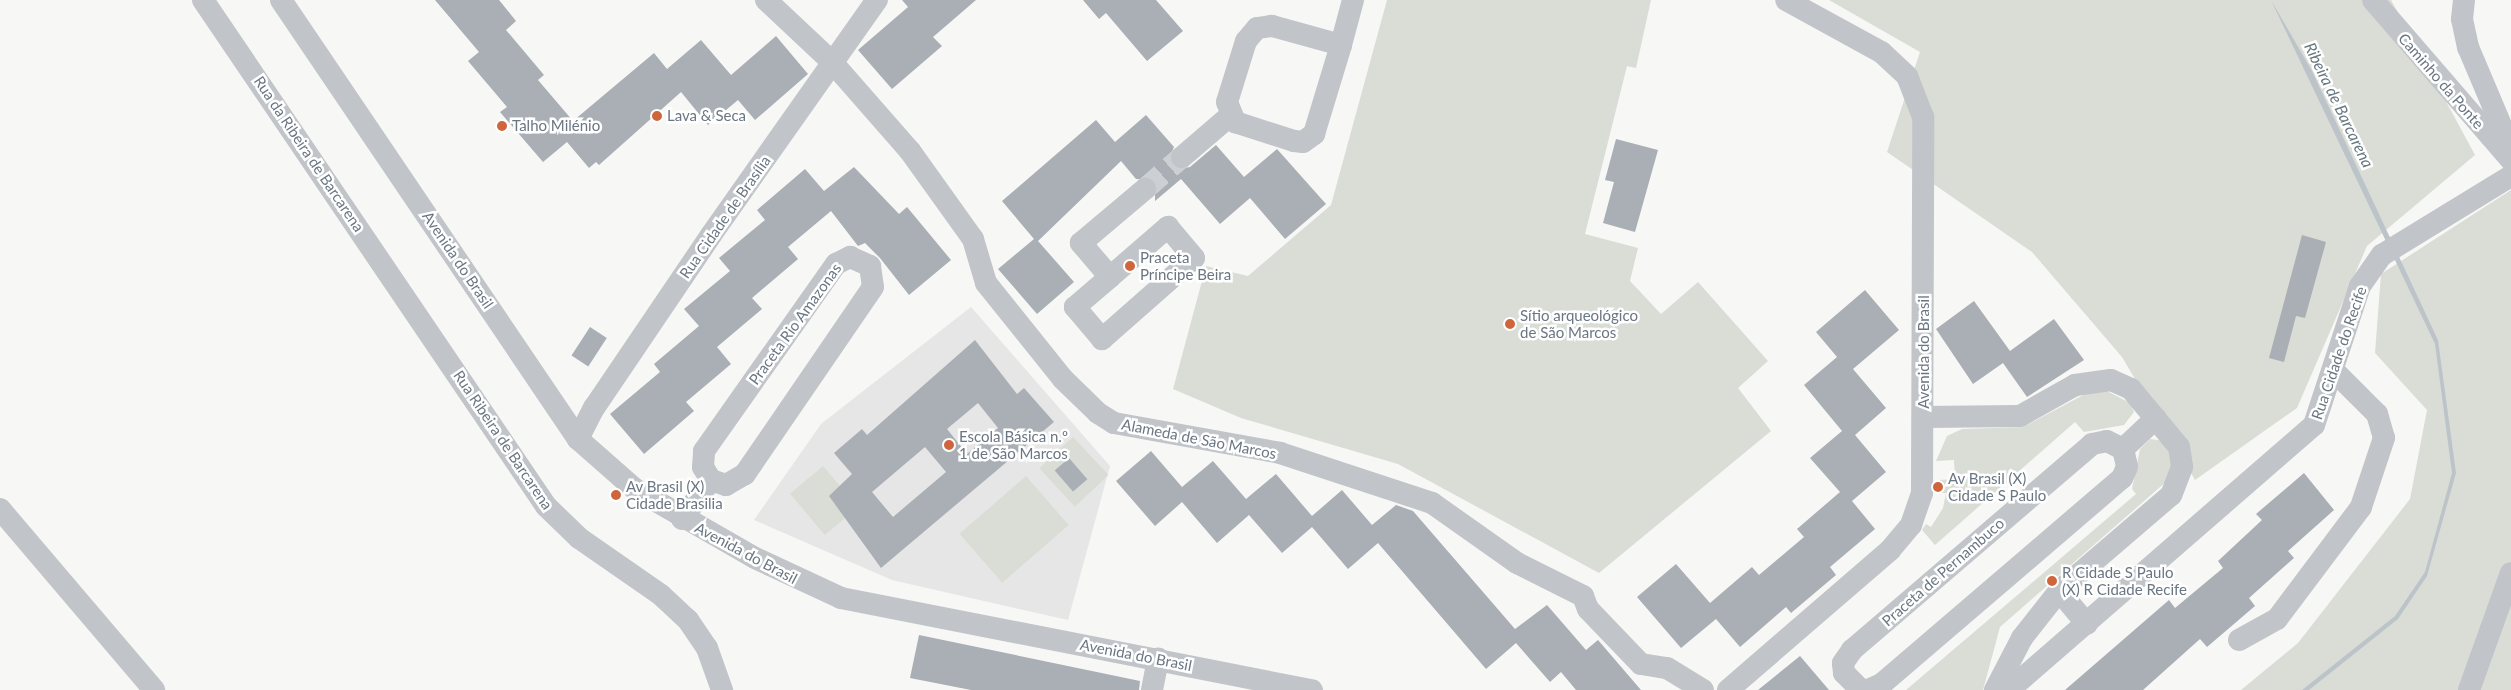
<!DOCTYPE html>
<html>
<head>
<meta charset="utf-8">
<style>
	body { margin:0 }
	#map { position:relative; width:2511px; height:690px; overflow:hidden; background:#f7f7f5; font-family:Lato,sans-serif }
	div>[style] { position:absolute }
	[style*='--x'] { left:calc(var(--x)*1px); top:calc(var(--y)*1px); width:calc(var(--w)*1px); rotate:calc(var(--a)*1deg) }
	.built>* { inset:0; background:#e5e6e5 }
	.green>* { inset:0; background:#d9ddd6; transform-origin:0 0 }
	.water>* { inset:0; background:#bcc4c9 }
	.building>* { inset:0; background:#a9afb4; transform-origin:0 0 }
	.minor-tunnel>* { height:22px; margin-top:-11px; transform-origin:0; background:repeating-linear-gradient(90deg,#cdd0d2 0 22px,transparent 0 33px) }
	.minor>* { height:22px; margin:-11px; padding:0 11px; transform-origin:11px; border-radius:11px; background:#c1c4c8 }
	.dots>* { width:14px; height:14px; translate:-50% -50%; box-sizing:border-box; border:2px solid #fff; border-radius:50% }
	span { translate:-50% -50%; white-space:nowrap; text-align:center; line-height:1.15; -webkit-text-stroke:5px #fff; paint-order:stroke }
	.street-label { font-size:15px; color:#6a7682 }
	.poi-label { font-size:15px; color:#6a7682 }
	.left { translate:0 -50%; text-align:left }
	.water-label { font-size:16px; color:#66777e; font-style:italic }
</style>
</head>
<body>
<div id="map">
	<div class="built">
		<div style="clip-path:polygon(971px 307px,1110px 466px,1068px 620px,892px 580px,754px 520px,821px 424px)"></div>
	</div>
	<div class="green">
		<div style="clip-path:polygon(1387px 0,1651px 0,1636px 68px,1627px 66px,1585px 234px,1638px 248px,1630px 281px,1661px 314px,1698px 282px,1768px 361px,1738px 388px,1771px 431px,1599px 573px,1398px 464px,1241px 418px,1173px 389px,1206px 266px,1248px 276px,1331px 205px)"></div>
		<div style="clip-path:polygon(1829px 0,2391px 0,2475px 155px,2367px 246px,2297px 408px,2195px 480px,2122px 357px,2032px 252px,1887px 152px,1920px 52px)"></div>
		<div style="clip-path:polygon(2511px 190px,2511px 690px,2241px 690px,2298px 643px,2410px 499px,2427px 410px,2375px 353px,2381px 274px)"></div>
		<div style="clip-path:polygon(2105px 390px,2130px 403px,2134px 412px,2124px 425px,2084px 432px,2075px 422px,1935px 545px,1922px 530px,1926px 524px,1931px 527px,1943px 508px,1946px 493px,1940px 493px,1940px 480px,1955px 479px,1954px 460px,1936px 461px,1947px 436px,1962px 429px,2023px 427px,2089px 392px)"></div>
		<div style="left:1073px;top:437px;width:52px;height:46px;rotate:47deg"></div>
		<div style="clip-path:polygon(2150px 439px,2165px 441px,2173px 462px,2167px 481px,2000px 627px,1983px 690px,1906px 690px,2136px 494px,2132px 489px,2140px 449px)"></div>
		<div style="left:823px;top:466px;width:54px;height:43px;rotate:50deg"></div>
		<div style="left:1026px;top:476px;width:65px;height:88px;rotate:49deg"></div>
	</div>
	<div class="water">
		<div style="clip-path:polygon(2271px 0,2312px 71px,2438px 340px,2456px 473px,2427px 576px,2398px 619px,2309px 690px,2302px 690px,2395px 616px,2425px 572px,2452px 473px,2435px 344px)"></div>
	</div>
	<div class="building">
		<div style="clip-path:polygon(435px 0,499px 0,516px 21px,506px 30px,544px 75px,538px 80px,573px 121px,654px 53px,667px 69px,701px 40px,731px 75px,776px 36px,808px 74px,755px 120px,738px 100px,708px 125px,681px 92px,599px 165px,596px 162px,589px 168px,567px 142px,543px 162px,500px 112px,507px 107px,468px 61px,479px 52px)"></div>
		<div style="clip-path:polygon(902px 0,976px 0,933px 37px,942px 46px,892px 89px,858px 50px,908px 7px)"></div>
		<div style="clip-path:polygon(1083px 0,1156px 0,1183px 31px,1147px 61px,1106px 13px,1099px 19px)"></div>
		<div style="clip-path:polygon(1146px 115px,1174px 147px,1169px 159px,1177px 169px,1190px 167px,1216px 145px,1244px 177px,1277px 149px,1326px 204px,1285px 239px,1250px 198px,1220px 224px,1181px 179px,1155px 201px,1155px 180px,1136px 179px,1121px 161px,1038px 241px,1074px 282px,1037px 314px,998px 269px,1034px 239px,1002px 201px,1096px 120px,1115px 142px)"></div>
		<div style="clip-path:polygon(1616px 139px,1658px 150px,1635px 232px,1603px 223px,1614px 182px,1605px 180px)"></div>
		<div style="clip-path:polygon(854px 167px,899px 214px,907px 207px,951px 260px,909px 295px,880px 258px,865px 243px,858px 246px,831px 211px,788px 247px,798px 259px,752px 298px,762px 309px,717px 347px,731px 364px,686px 402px,694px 411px,644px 454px,610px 414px,660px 372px,654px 364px,699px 326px,684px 309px,730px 271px,719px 258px,765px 220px,757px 210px,805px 169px,824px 191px)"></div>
		<div style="clip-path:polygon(2302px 235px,2326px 242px,2305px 318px,2296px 316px,2284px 362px,2269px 358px)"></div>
		<div style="clip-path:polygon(1865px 290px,1899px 330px,1853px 369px,1886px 408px,1855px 435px,1886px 472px,1852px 501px,1875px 529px,1830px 567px,1836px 575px,1791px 613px,1786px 607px,1740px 647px,1716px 619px,1681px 648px,1637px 597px,1676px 564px,1710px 603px,1752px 567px,1759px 575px,1804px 537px,1797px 529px,1840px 492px,1810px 458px,1842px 431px,1804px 385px,1837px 357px,1816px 332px)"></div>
		<div style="clip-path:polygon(1974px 301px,2010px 351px,2054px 319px,2084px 360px,2027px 397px,2003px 363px,1973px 384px,1936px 329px)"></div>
		<div style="left:590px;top:327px;width:20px;height:34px;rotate:33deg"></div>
		<div style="clip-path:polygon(evenodd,975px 340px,1017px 394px,1024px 388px,1054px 422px,881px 568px,829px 496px,852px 474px,834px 453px,862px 429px,867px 435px,975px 340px,978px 403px,998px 428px,967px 454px,947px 429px,978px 403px,975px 340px,925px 447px,946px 472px,893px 517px,872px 492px,925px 447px)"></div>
		<div style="clip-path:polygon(1151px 451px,1182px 487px,1213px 461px,1246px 499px,1276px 474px,1312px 516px,1342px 490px,1372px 525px,1396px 505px,1413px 511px,1515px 629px,1547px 605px,1586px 650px,1598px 640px,1641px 690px,1576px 690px,1561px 672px,1550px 682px,1516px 643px,1486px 669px,1378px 543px,1348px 569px,1312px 527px,1282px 553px,1249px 515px,1217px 543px,1182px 502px,1155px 526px,1116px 481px)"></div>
		<div style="left:1069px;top:458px;width:28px;height:19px;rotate:49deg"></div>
		<div style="clip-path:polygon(2304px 473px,2334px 510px,2288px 551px,2294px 558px,2249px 598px,2255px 606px,2207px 647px,2200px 639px,2143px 690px,2065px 690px,2169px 600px,2175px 608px,2223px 568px,2218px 561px,2262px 520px,2256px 514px)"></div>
		<div style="clip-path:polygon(919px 635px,1140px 681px,1139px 690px,971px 690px,910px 678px)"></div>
		<div style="clip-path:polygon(1800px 656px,1829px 690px,1758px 690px)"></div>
	</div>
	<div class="minor-tunnel">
		<div style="--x:1145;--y:189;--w:49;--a:-40.9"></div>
	</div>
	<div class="minor">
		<div style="--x:203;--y:0;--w:611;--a:55.87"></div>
		<div style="--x:546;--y:506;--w:46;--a:44.1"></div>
		<div style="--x:579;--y:538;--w:100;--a:34.8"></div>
		<div style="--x:661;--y:595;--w:37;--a:43"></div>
		<div style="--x:688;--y:620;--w:34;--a:56"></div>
		<div style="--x:707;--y:648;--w:45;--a:70.3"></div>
		<div style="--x:281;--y:0;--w:530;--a:55.92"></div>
		<div style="--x:578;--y:439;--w:76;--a:41.3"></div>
		<div style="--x:635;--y:489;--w:138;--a:29.9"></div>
		<div style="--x:755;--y:558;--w:95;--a:24.9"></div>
		<div style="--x:841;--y:598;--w:480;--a:11.1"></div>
		<div style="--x:766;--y:0;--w:91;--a:43.2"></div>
		<div style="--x:832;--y:62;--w:118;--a:48.8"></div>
		<div style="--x:910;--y:151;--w:108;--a:54.4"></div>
		<div style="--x:973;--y:239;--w:46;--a:73.5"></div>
		<div style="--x:986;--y:283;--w:123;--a:51.3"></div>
		<div style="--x:1063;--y:379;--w:49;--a:44.2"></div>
		<div style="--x:1098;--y:413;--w:19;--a:32"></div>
		<div style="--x:1114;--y:423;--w:169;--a:10.2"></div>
		<div style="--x:1280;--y:453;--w:160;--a:18.2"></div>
		<div style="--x:1432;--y:503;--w:104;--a:35.2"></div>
		<div style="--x:1517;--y:563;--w:74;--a:26.6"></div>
		<div style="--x:1583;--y:596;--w:14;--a:69"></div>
		<div style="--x:1588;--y:609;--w:76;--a:46.1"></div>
		<div style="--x:1641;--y:664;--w:26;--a:9"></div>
		<div style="--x:1667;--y:668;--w:42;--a:31.4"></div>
		<div style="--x:2373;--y:0;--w:211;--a:49.2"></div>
		<div style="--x:2464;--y:0;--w:19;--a:96"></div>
		<div style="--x:2462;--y:19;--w:29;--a:78"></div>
		<div style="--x:2468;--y:47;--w:111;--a:67.1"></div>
		<div style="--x:1341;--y:45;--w:72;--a:-164.6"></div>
		<div style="--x:1272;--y:26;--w:15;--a:172"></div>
		<div style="--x:1257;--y:28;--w:17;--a:130"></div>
		<div style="--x:1246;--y:41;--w:64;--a:107.3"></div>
		<div style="--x:1227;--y:102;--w:22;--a:68"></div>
		<div style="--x:1235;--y:122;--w:62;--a:17.9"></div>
		<div style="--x:1294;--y:141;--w:9;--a:6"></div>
		<div style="--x:1303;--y:142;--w:14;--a:-36"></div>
		<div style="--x:1314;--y:134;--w:93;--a:-73.1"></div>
		<div style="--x:1341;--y:45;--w:47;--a:-75.1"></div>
		<div style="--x:1182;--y:157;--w:65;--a:-40.6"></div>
		<div style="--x:850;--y:257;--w:22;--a:24"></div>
		<div style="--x:870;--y:266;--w:21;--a:82"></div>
		<div style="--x:873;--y:287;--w:227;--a:124.4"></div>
		<div style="--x:745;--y:474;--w:22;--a:150"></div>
		<div style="--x:726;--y:485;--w:16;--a:-162"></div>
		<div style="--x:711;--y:480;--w:15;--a:-122"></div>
		<div style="--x:703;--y:467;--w:16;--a:-86"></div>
		<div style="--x:704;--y:451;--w:229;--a:-54.8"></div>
		<div style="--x:836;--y:264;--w:16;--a:-27"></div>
		<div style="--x:1110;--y:277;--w:77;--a:-40.8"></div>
		<div style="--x:1168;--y:227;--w:40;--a:50"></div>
		<div style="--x:1194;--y:258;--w:123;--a:138.6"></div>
		<div style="--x:1102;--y:339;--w:42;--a:-130.2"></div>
		<div style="--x:1075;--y:307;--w:46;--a:-40.6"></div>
		<div style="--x:1110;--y:277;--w:45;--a:-130.5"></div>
		<div style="--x:1081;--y:243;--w:84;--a:-40.2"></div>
		<div style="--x:1924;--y:417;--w:96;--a:-0.6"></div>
		<div style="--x:2020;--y:416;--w:63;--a:-29.4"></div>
		<div style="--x:2075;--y:385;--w:36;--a:-8"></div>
		<div style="--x:2111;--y:380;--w:22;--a:24"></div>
		<div style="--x:2131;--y:389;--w:75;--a:50.4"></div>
		<div style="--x:2179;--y:447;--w:20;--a:81"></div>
		<div style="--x:2182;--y:467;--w:30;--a:111"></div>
		<div style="--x:2171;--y:495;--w:148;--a:139.4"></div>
		<div style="--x:2059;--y:591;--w:60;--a:128.2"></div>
		<div style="--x:2022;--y:638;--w:59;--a:117.4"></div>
		<div style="--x:578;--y:439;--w:35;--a:-63"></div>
		<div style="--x:594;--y:408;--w:209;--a:-55.9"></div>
		<div style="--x:711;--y:235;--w:288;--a:-54.8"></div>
		<div style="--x:2123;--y:449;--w:45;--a:-43.2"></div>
		<div style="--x:0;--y:509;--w:238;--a:49.6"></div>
		<div style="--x:682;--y:519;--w:49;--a:-53.4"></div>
		<div style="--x:2059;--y:591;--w:43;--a:49.7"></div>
		<div style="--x:2239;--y:640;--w:43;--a:-28.9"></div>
		<div style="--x:2277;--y:619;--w:140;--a:-53.1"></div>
		<div style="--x:2361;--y:507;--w:73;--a:-71.6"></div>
		<div style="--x:2384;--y:438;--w:25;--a:-106"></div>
		<div style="--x:2377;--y:414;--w:61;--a:-135"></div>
		<div style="--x:1152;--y:690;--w:32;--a:-79"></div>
		<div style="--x:1728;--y:690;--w:214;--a:-40.8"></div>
		<div style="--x:1890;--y:550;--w:33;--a:-50"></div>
		<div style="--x:1911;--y:525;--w:34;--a:-71"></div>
		<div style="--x:1922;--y:493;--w:376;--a:-89.8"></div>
		<div style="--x:1923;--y:117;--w:44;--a:-111.3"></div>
		<div style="--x:1907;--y:76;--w:35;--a:-137"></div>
		<div style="--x:1881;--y:52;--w:108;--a:-151.3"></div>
		<div style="--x:1861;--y:690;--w:24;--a:-135"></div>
		<div style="--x:1844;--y:673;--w:10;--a:-96"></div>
		<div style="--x:1843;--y:663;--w:16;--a:-55"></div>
		<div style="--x:1852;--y:650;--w:316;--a:-40.6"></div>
		<div style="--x:2092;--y:444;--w:15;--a:-11"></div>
		<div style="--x:2107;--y:441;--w:18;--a:27"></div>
		<div style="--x:2123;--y:449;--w:18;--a:77"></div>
		<div style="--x:2127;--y:467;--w:12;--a:114"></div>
		<div style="--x:2122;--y:478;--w:316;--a:139.4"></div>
		<div style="--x:1882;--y:684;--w:15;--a:157"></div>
		<div style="--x:2009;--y:690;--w:404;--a:-41"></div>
		<div style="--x:2314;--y:425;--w:146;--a:-71.7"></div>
		<div style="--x:2360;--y:286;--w:38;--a:-55"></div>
		<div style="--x:2382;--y:255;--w:151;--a:-31.5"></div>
		<div style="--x:2469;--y:690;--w:124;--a:-70.3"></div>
	</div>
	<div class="dots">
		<div style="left:657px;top:116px;background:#cf653d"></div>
		<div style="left:502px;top:126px;background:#cf653d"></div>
		<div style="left:1130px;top:266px;background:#cf653d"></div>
		<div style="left:1510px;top:324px;background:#cf653d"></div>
		<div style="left:949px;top:445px;background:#cf653d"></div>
		<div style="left:1938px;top:487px;background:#cf653d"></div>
		<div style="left:616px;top:495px;background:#cf653d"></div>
		<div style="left:2052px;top:581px;background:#cf653d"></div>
	</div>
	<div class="street-label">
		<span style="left:2441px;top:81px;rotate:49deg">Caminho da Ponte</span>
		<span style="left:309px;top:154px;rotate:56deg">Rua da Ribeira de Barcarena</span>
		<span style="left:725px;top:217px;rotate:-55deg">Rua Cidade de Brasília</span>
		<span style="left:458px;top:260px;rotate:56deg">Avenida do Brasil</span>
		<span style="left:795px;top:324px;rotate:-54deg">Praceta Rio Amazonas</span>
		<span style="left:1924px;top:352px;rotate:-90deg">Avenida do Brasil</span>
		<span style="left:2339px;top:353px;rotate:-71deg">Rua Cidade do Recife</span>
		<span style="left:1199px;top:439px;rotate:11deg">Alameda de São Marcos</span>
		<span style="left:503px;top:440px;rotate:56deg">Rua Ribeira de Barcarena</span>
		<span style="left:746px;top:553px;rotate:28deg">Avenida do Brasil</span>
		<span style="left:1943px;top:572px;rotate:-41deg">Praceta de Pernambuco</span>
		<span style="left:1136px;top:655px;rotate:11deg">Avenida do Brasil</span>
	</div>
	<div class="poi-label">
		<span class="left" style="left:667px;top:116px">Lava &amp; Seca</span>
		<span class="left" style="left:512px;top:126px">Talho Milénio</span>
		<span class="left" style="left:1140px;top:266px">Praceta<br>Príncipe Beira</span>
		<span class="left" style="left:1520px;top:324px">Sítio arqueológico<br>de São Marcos</span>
		<span class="left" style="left:959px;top:445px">Escola Básica n.º<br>1 de São Marcos</span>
		<span class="left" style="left:1948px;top:487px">Av Brasil (X)<br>Cidade S Paulo</span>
		<span class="left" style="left:626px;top:495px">Av Brasil (X)<br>Cidade Brasilia</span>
		<span class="left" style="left:2062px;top:581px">R Cidade S Paulo<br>(X) R Cidade Recife</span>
	</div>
	<div class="water-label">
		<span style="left:2339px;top:105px;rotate:64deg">Ribeira de Barcarena</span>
	</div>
</div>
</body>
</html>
